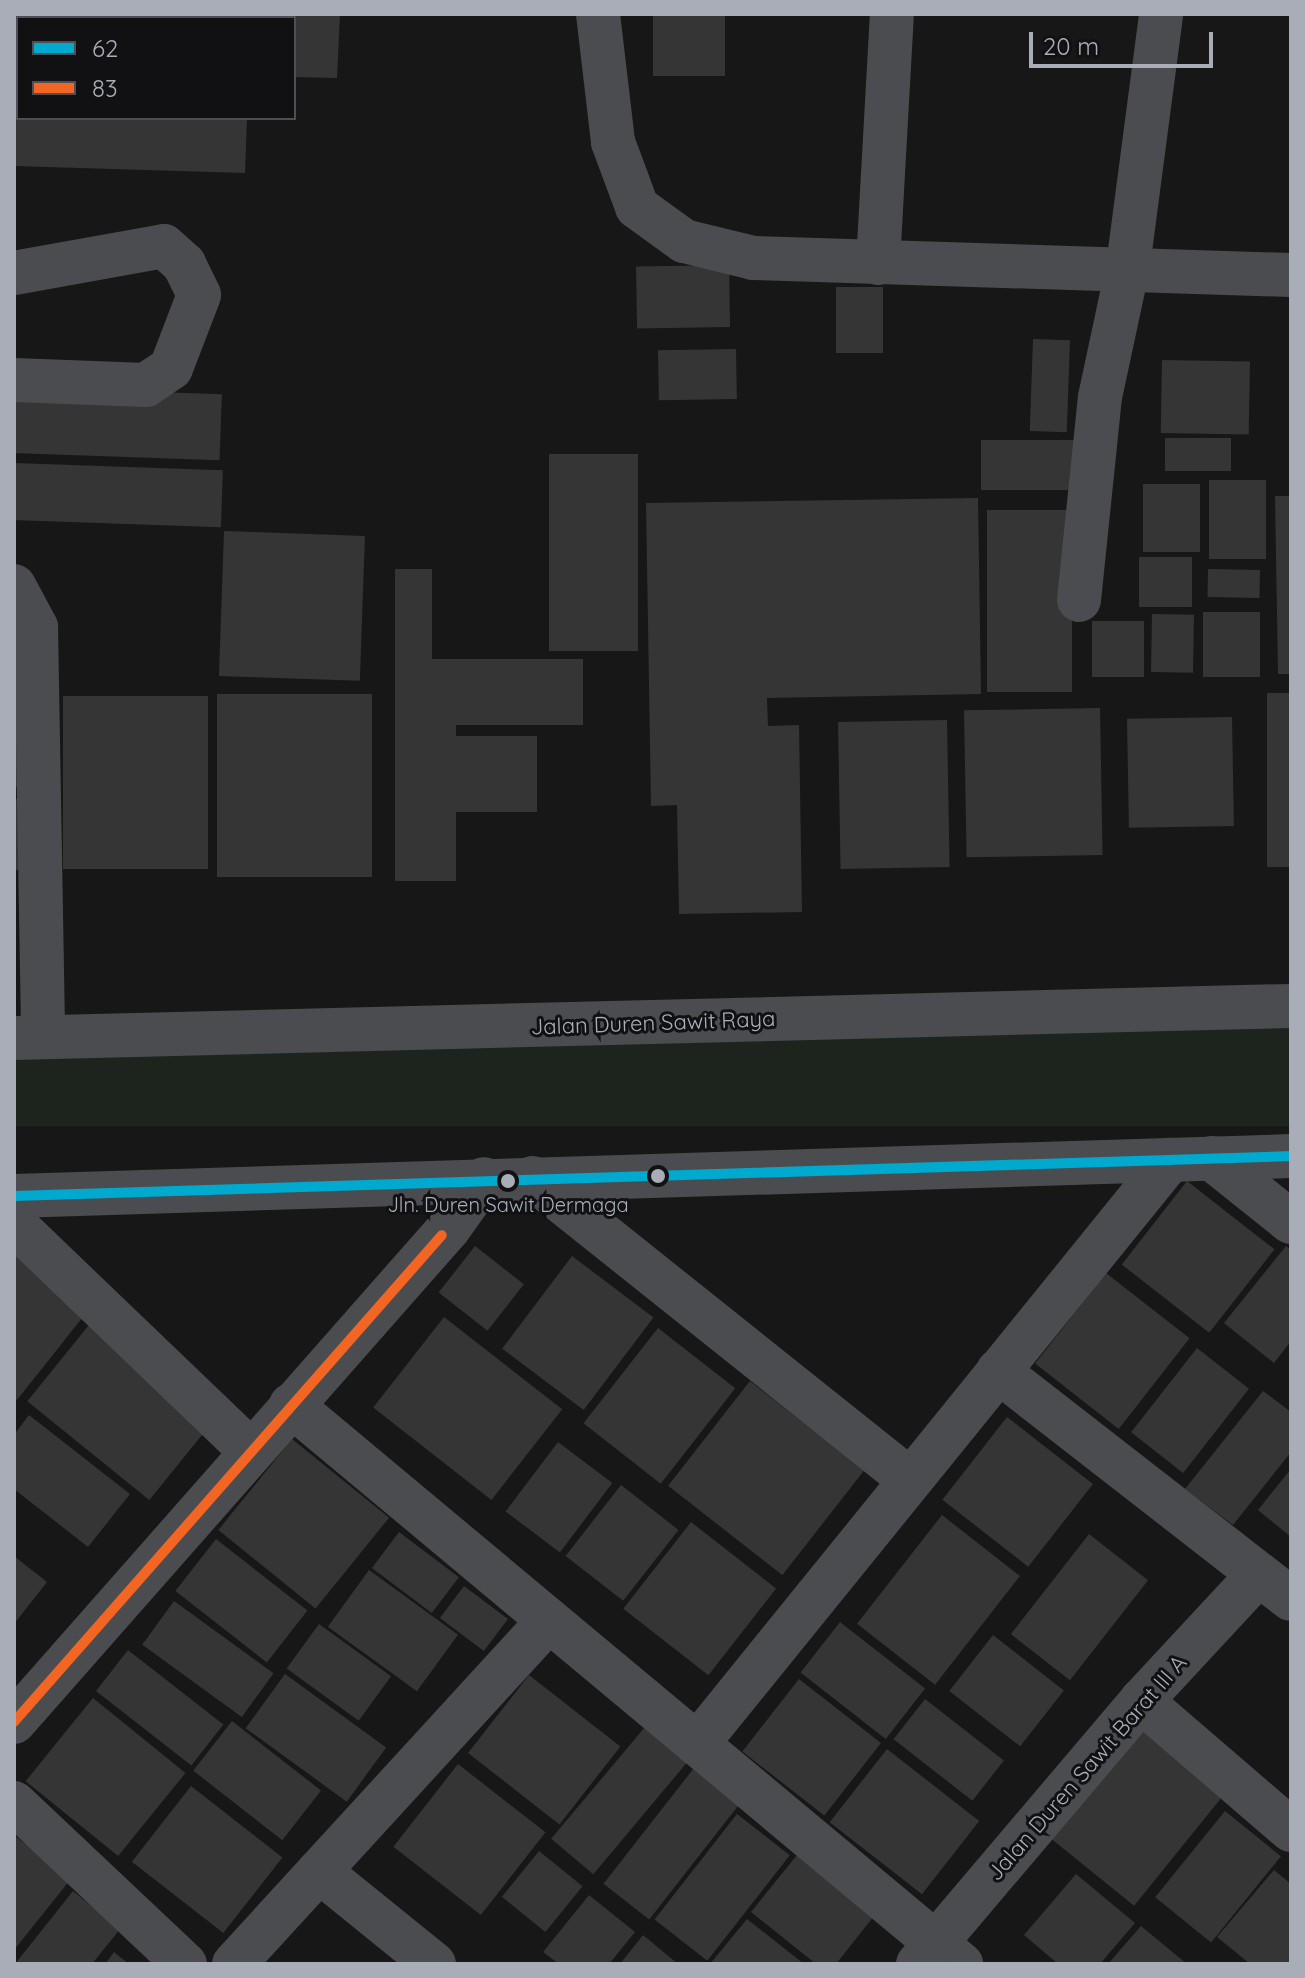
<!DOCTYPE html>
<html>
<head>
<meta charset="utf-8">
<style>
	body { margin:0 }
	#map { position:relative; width:1305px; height:1978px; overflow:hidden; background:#171717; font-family:Quicksand,sans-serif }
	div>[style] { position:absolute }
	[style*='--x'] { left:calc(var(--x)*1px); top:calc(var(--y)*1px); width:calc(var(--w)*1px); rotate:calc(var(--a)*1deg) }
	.green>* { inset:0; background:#1d241e; transform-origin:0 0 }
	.building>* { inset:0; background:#353536; transform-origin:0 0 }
	.minor>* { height:44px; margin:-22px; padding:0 22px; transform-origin:22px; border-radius:22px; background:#4b4c50 }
	.bus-1>* { height:10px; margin:-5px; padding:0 5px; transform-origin:5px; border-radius:5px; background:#00a9ce }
	.bus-2>* { height:10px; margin:-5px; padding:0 5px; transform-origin:5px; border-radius:5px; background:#f26522 }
	.dots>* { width:22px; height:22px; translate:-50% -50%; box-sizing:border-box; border:4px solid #111113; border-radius:50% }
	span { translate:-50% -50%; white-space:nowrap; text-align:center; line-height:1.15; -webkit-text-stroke:6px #111113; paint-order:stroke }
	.bus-label { font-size:20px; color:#a8adb8 }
	.street-label { font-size:22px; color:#a8adb8 }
	.frame { position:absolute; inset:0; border:16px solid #a8adb8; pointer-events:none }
	.legend { position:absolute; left:16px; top:16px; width:280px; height:104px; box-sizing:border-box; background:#111113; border:2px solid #4d4f55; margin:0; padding:10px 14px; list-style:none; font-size:24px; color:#a8adb8 }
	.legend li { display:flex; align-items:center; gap:16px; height:40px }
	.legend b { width:40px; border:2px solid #4d4f55 }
	.scale { position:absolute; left:1029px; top:32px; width:184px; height:36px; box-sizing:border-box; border:4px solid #a8adb8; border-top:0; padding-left:10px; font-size:24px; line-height:28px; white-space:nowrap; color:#a8adb8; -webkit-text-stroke:6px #111113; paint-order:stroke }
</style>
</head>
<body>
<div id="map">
	<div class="green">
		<div style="left:1291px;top:1022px;width:104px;height:1278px;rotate:90deg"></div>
	</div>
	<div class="building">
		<div style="clip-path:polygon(105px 14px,241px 14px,105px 18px)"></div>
		<div style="clip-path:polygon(248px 14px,340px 14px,337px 78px,294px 77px,294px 18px)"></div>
		<div style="left:653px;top:14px;width:72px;height:62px"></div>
		<div style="clip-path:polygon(14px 108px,18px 118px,247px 118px,245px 173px,14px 166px)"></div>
		<div style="left:729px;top:265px;width:62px;height:93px;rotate:89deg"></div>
		<div style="left:836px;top:287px;width:47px;height:66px"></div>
		<div style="left:1033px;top:339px;width:37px;height:92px;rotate:2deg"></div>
		<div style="left:736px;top:349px;width:50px;height:78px;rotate:89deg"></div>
		<div style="left:1162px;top:360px;width:88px;height:73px;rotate:1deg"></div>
		<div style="left:14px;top:387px;width:208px;height:66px;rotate:2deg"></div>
		<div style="left:1165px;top:438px;width:66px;height:33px"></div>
		<div style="left:981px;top:440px;width:96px;height:50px"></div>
		<div style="left:549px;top:454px;width:89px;height:197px"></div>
		<div style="left:14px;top:463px;width:209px;height:57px;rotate:2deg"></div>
		<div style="left:1209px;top:480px;width:57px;height:79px"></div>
		<div style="left:1143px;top:484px;width:57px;height:68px"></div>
		<div style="clip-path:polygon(1275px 496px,1291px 496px,1291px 674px,1278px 674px)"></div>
		<div style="clip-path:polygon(978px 498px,981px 694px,767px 698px,768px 726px,799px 725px,802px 912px,679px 914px,677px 805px,651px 806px,646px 503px)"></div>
		<div style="left:987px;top:510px;width:85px;height:182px"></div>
		<div style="left:224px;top:531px;width:141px;height:145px;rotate:2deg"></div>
		<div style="left:1139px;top:557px;width:53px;height:50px"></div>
		<div style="clip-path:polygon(395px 569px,432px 569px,432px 659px,583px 659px,583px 725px,456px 725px,456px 736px,537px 736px,537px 812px,456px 812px,456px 881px,395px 881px)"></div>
		<div style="left:1208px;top:569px;width:52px;height:28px;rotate:1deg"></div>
		<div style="left:1203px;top:612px;width:57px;height:65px"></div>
		<div style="left:1152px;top:614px;width:42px;height:58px;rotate:1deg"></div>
		<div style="left:1092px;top:621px;width:52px;height:56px"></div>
		<div style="left:1291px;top:693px;width:174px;height:24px;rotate:90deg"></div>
		<div style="left:217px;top:694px;width:155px;height:183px"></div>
		<div style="left:63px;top:696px;width:145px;height:173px"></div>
		<div style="left:1100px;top:708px;width:147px;height:136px;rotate:89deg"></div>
		<div style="left:1232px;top:717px;width:109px;height:105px;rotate:89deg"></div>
		<div style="left:947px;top:720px;width:147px;height:109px;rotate:89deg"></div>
		<div style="left:14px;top:737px;width:14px;height:50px"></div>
		<div style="left:14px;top:799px;width:22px;height:71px"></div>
		<div style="left:1187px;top:1181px;width:111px;height:106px;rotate:38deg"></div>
		<div style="left:475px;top:1246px;width:62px;height:59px;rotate:38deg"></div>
		<div style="clip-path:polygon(1286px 1246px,1291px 1250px,1291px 1341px,1274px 1363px,1224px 1323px)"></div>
		<div style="clip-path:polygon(14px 1249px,90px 1308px,17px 1400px,14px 1397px)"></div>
		<div style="left:572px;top:1256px;width:102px;height:116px;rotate:37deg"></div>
		<div style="left:1106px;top:1273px;width:106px;height:115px;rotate:38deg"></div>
		<div style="left:444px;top:1317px;width:150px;height:115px;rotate:38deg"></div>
		<div style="left:89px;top:1325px;width:157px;height:98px;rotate:39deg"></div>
		<div style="left:658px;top:1328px;width:98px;height:121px;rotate:38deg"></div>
		<div style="left:1197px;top:1348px;width:66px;height:107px;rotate:38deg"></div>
		<div style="left:750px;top:1381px;width:145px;height:133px;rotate:38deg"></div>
		<div style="clip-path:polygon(1263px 1391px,1291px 1412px,1291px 1452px,1233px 1525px,1185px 1489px)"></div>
		<div style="clip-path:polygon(29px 1415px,130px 1494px,88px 1547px,14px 1489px,14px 1435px)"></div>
		<div style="left:1007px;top:1417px;width:109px;height:105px;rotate:38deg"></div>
		<div style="left:292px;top:1439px;width:125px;height:117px;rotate:39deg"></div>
		<div style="left:558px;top:1442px;width:68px;height:87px;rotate:37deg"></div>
		<div style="clip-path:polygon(1291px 1469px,1291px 1537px,1258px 1510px)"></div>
		<div style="left:621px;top:1485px;width:73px;height:90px;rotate:38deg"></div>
		<div style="left:942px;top:1515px;width:99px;height:138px;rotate:38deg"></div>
		<div style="left:691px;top:1522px;width:108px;height:110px;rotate:38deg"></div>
		<div style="left:399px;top:1532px;width:75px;height:45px;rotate:37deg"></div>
		<div style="left:1089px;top:1534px;width:75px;height:127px;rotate:38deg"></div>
		<div style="left:216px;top:1539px;width:116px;height:66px;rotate:38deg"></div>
		<div style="clip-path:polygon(14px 1556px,47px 1582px,14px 1624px)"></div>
		<div style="left:369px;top:1570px;width:110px;height:70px;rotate:36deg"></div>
		<div style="left:464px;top:1586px;width:55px;height:40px;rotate:37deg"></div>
		<div style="left:174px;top:1601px;width:123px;height:54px;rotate:36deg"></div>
		<div style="left:840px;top:1622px;width:108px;height:64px;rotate:38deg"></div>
		<div style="left:319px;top:1624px;width:89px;height:55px;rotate:36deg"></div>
		<div style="left:993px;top:1635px;width:90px;height:71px;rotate:38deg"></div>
		<div style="left:128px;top:1650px;width:121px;height:52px;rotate:38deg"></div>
		<div style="left:285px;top:1674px;width:125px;height:67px;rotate:36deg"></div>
		<div style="left:529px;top:1675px;width:116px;height:99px;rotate:38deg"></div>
		<div style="left:799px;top:1679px;width:104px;height:92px;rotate:38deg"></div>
		<div style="left:93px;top:1698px;width:119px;height:107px;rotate:39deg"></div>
		<div style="left:925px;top:1699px;width:100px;height:51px;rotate:38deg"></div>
		<div style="left:1145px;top:1719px;width:109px;height:152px;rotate:39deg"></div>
		<div style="left:232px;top:1721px;width:113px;height:63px;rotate:38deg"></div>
		<div style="left:645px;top:1727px;width:55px;height:146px;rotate:40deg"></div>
		<div style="left:887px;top:1749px;width:117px;height:93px;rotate:38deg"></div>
		<div style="left:458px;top:1764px;width:111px;height:105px;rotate:38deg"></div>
		<div style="left:694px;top:1768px;width:58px;height:147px;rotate:38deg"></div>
		<div style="left:191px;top:1786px;width:116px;height:96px;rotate:38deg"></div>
		<div style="left:1225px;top:1811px;width:72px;height:111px;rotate:39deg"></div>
		<div style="left:737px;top:1814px;width:67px;height:134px;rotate:38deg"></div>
		<div style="clip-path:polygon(14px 1835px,70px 1880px,14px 1950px)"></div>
		<div style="left:539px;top:1851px;width:56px;height:59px;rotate:39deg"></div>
		<div style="clip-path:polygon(797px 1855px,874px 1916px,836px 1964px,816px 1964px,751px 1912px)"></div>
		<div style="clip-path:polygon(1274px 1870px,1291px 1884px,1291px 1964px,1250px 1964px,1217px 1937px)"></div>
		<div style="clip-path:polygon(1076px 1874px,1135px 1923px,1100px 1964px,1058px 1964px,1024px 1935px)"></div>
		<div style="clip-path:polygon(73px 1891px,120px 1929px,92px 1964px,15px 1964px)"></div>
		<div style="clip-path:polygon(589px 1895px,635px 1932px,609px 1964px,559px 1964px,543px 1952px)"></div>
		<div style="clip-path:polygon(747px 1919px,804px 1964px,710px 1964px)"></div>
		<div style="clip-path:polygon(1141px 1926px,1187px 1964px,1108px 1964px)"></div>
		<div style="clip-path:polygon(643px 1935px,678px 1964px,620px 1964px)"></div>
		<div style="clip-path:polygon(114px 1952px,129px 1964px,105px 1964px)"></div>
	</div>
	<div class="minor">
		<div style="--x:598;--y:14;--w:129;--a:83.3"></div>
		<div style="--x:613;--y:142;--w:69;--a:69.7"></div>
		<div style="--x:637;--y:207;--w:58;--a:35.9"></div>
		<div style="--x:684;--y:241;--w:71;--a:13.8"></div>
		<div style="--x:753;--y:258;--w:538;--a:1.81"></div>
		<div style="--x:878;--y:263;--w:249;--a:-86.8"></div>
		<div style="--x:14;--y:273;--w:152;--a:-10.2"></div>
		<div style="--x:164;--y:246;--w:27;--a:42"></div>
		<div style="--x:184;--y:264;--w:34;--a:64"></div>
		<div style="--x:199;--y:295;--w:78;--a:111"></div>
		<div style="--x:171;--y:368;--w:30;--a:146"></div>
		<div style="--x:146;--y:385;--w:132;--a:-177.8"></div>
		<div style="--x:14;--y:586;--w:47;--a:61.8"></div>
		<div style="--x:36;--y:627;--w:410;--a:89"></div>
		<div style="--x:1079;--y:600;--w:204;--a:-84.1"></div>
		<div style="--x:1100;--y:397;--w:134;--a:-77.9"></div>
		<div style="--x:1128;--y:266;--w:254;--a:-82.5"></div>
		<div style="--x:14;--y:1038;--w:1277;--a:-1.44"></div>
		<div style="--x:1211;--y:1158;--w:102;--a:38.7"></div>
		<div style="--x:532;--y:1178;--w:484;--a:38.6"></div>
		<div style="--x:14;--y:1196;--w:1278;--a:-1.79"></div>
		<div style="--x:14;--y:1224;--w:328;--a:43.8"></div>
		<div style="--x:998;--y:1371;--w:371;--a:37.9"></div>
		<div style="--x:291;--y:1405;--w:873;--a:39.84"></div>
		<div style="--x:1141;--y:1701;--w:198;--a:40.7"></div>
		<div style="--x:14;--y:1722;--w:658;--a:-48.63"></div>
		<div style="--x:449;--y:1228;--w:60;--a:-54.5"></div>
		<div style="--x:697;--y:1744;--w:752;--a:-50.99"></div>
		<div style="--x:14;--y:1803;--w:235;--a:43.3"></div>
		<div style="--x:319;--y:1871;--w:148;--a:39"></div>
		<div style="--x:234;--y:1964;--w:466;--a:-47.5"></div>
		<div style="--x:918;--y:1964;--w:345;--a:-49.7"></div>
		<div style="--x:1141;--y:1701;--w:173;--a:-47.1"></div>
	</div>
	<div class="bus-1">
		<div style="--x:14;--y:1196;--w:1278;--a:-1.79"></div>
	</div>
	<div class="bus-2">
		<div style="--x:14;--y:1722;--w:648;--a:-48.69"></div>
	</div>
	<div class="dots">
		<div style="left:658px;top:1176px;background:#a8adb8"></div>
		<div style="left:508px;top:1181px;background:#a8adb8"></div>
	</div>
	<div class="bus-label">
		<span style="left:508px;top:1204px">Jln. Duren Sawit Dermaga</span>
	</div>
	<div class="street-label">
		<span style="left:653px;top:1023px;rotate:-2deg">Jalan Duren Sawit Raya</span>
		<span style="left:1087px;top:1768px;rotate:-49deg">Jalan Duren Sawit Barat III A</span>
	</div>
	<div class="frame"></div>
	<ul class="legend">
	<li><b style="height:10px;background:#00a9ce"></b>62</li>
	<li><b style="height:10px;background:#f26522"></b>83</li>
	</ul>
	<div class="scale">20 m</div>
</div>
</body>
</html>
